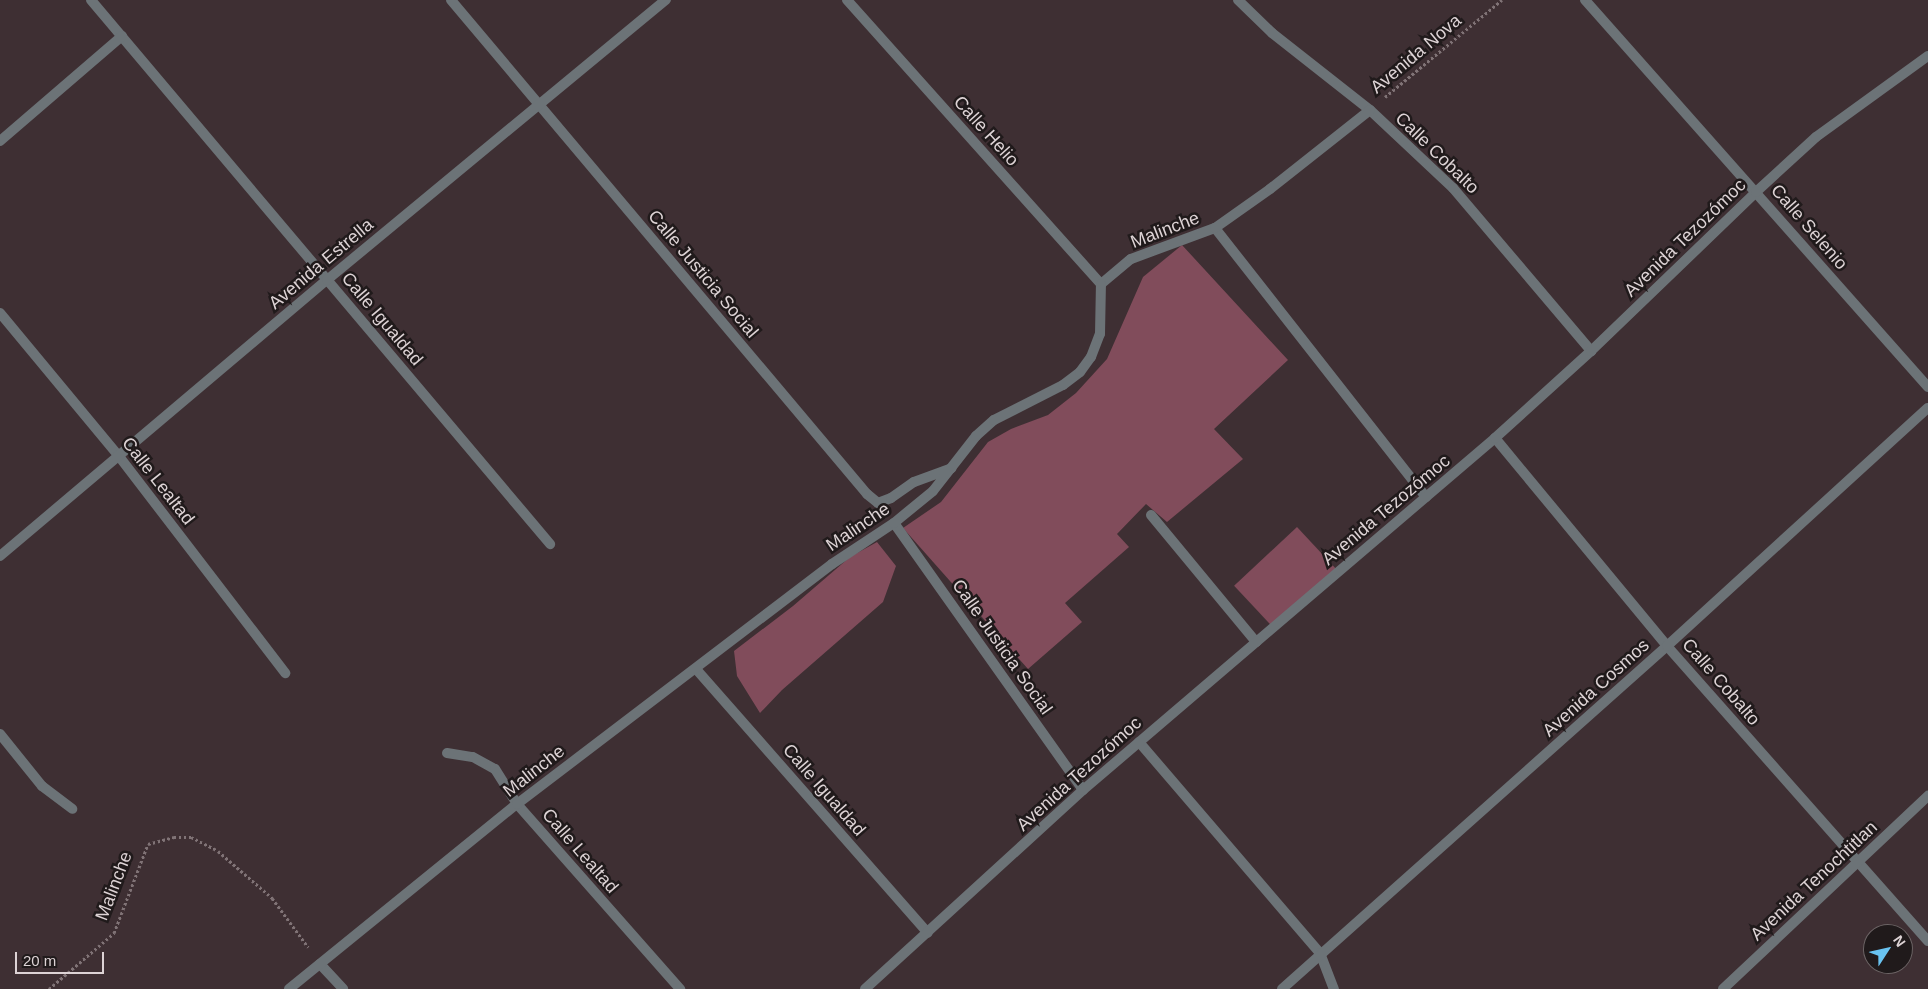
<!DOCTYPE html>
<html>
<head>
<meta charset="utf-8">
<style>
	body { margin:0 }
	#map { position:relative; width:1928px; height:989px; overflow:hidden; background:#3e2f33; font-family:Arial,sans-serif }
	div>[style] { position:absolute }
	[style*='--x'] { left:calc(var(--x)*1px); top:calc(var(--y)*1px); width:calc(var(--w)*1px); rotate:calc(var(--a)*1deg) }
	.green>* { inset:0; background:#814c5b; transform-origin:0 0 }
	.path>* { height:3px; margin-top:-1.5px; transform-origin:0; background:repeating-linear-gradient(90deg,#807376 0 2.5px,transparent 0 5px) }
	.minor>* { height:10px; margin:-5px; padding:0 5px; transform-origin:5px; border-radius:5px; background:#6c7377 }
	span { translate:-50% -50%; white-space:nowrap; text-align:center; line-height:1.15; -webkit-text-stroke:5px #201a1b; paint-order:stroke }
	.street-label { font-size:18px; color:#ddd3d5 }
	.north { position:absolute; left:1863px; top:924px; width:50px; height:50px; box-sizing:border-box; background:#201a1b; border:1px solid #6c6465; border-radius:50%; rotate:55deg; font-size:14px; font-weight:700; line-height:20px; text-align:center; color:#ddd3d5 }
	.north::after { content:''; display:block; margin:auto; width:18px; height:22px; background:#69c3f1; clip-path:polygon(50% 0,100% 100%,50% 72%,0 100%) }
	.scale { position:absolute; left:15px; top:952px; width:89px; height:22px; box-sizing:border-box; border:2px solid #ddd3d5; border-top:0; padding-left:6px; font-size:15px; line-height:18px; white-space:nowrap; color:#ddd3d5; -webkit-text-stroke:4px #201a1b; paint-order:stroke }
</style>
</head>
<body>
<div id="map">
	<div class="green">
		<div style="clip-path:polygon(1182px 245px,1288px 360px,1214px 429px,1243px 459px,1167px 522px,1146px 504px,1117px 534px,1129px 547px,1065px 603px,1082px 622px,1028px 669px,903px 528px,941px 502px,988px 442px,1011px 429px,1048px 415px,1076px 393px,1107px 359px,1143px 277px)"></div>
		<div style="left:1297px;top:527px;width:57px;height:86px;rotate:47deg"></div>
		<div style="clip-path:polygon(877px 542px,896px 566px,883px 602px,782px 690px,760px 713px,737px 676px,734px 651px,793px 606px,850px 557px)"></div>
	</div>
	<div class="path">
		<div style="--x:1385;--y:97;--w:152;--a:-39.7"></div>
		<div style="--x:49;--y:989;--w:86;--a:-40.7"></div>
		<div style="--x:114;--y:933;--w:95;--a:-69.1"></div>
		<div style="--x:148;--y:844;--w:27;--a:-15"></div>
		<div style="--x:174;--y:837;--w:17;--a:0"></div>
		<div style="--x:191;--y:837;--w:30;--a:27"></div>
		<div style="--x:218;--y:851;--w:72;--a:41"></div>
		<div style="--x:272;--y:898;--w:61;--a:53.7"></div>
	</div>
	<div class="minor">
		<div style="--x:91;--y:0;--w:712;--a:49.84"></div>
		<div style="--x:451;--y:0;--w:646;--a:49.9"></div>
		<div style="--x:867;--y:494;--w:14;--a:39"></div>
		<div style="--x:878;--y:503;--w:14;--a:-21"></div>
		<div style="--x:891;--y:498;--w:28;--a:-35"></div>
		<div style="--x:914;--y:482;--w:40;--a:-20.2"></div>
		<div style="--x:847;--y:0;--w:381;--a:48.2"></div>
		<div style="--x:1238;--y:0;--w:47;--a:44.1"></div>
		<div style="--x:1272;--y:33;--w:125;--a:38.2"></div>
		<div style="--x:1370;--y:110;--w:114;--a:43.2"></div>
		<div style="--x:1453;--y:188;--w:214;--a:49.7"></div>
		<div style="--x:1585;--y:0;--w:517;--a:48.45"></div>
		<div style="--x:0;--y:141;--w:161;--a:-40.7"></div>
		<div style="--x:1215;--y:228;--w:342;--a:51.9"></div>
		<div style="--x:1101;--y:284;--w:39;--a:-40"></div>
		<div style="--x:1131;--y:259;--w:90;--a:-20.3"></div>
		<div style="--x:1215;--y:228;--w:67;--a:-35.3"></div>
		<div style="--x:1270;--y:189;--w:127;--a:-38.3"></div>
		<div style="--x:0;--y:313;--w:185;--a:50.3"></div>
		<div style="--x:118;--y:455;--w:275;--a:52.5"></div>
		<div style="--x:1495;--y:438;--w:270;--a:50.4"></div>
		<div style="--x:1667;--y:646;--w:394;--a:48.5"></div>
		<div style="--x:1151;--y:515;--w:165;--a:50.4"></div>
		<div style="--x:894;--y:523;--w:327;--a:54.7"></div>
		<div style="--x:0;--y:556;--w:428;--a:-40.2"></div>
		<div style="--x:327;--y:280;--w:440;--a:-39.6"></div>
		<div style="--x:696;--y:669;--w:351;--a:48.7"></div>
		<div style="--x:0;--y:734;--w:67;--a:51.1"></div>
		<div style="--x:42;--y:786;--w:38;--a:37"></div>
		<div style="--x:1139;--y:742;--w:278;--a:49.4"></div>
		<div style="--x:1320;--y:953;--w:39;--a:69"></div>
		<div style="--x:447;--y:753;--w:26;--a:9"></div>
		<div style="--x:473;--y:757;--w:25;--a:29"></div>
		<div style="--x:495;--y:769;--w:41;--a:57.8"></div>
		<div style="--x:517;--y:804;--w:247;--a:48.6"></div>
		<div style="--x:320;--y:964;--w:34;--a:47"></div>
		<div style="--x:289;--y:989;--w:294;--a:-39.1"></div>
		<div style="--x:517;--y:804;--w:396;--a:-37.3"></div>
		<div style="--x:832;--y:564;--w:74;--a:-33.5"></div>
		<div style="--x:894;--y:523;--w:50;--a:-39.4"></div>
		<div style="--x:933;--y:491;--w:70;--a:-52"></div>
		<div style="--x:976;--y:436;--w:24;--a:-42"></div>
		<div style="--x:994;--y:420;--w:77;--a:-26.9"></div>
		<div style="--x:1063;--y:385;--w:21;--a:-37"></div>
		<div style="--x:1080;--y:372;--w:19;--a:-54"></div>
		<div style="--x:1091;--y:357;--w:25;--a:-69"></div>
		<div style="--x:1100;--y:334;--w:50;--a:-88.9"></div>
		<div style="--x:865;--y:989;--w:295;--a:-42.4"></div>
		<div style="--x:1083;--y:790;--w:542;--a:-40.51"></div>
		<div style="--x:1495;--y:438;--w:130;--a:-42.2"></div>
		<div style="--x:1591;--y:351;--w:229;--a:-43.9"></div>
		<div style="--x:1756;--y:192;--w:81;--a:-42.5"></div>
		<div style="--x:1816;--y:137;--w:138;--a:-35.9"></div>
		<div style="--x:1282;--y:989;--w:516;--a:-41.7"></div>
		<div style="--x:1667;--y:646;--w:353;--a:-42.4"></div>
		<div style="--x:1723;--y:989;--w:282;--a:-43.3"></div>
	</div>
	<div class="street-label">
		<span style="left:1416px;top:54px;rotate:-40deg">Avenida Nova</span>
		<span style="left:986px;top:131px;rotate:48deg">Calle Helio</span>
		<span style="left:1437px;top:153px;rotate:44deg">Calle Cobalto</span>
		<span style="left:1809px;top:227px;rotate:49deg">Calle Selenio</span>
		<span style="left:1165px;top:230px;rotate:-21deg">Malinche</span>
		<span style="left:1685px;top:238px;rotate:-44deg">Avenida Tezozómoc</span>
		<span style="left:321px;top:264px;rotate:-40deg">Avenida Estrella</span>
		<span style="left:703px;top:274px;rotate:50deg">Calle Justicia Social</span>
		<span style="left:382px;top:319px;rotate:50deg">Calle Igualdad</span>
		<span style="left:158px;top:481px;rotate:52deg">Calle Lealtad</span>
		<span style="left:1386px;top:510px;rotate:-40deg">Avenida Tezozómoc</span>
		<span style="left:858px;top:527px;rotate:-34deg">Malinche</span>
		<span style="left:1002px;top:647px;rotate:55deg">Calle Justicia Social</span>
		<span style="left:1721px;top:682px;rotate:49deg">Calle Cobalto</span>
		<span style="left:1596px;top:688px;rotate:-42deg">Avenida Cosmos</span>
		<span style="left:534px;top:771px;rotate:-38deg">Malinche</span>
		<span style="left:1079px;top:774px;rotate:-42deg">Avenida Tezozómoc</span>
		<span style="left:824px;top:790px;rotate:49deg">Calle Igualdad</span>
		<span style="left:580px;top:851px;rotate:49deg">Calle Lealtad</span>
		<span style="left:1814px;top:881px;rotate:-43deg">Avenida Tenochtitlan</span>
		<span style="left:114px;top:886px;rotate:-69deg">Malinche</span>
	</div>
	<div class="north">N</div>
	<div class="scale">20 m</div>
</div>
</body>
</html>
